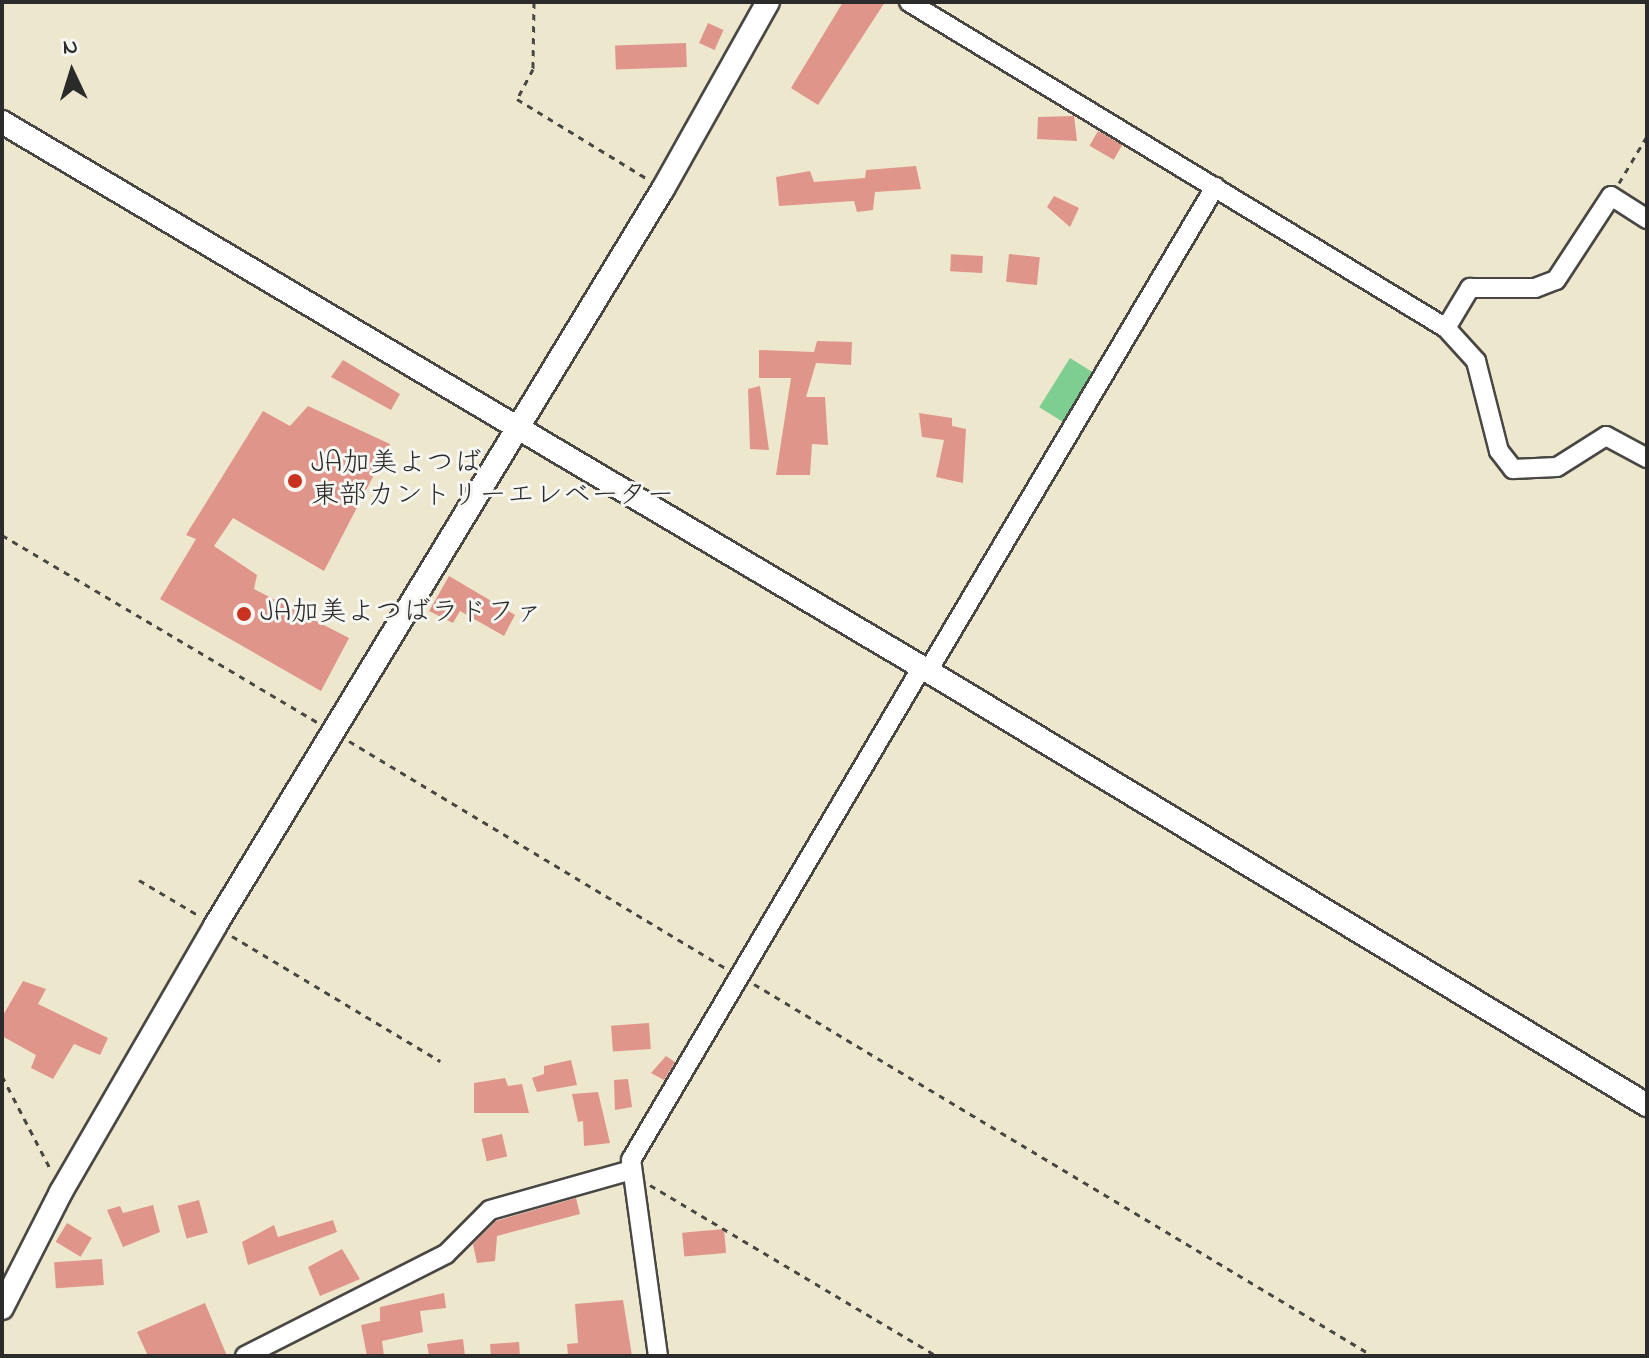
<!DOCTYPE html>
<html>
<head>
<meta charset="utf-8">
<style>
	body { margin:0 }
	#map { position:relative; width:1649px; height:1358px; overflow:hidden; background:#ede7ce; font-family:"Indie Flower","Klee One",sans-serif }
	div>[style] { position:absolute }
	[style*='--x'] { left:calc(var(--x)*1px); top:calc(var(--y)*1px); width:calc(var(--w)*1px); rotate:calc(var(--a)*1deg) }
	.green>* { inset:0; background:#7dce90; transform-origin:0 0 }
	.building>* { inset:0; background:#e0958a; transform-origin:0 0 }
	.path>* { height:3px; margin-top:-1.5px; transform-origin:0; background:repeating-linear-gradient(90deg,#484743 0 6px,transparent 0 12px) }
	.roads { filter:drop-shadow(2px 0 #484743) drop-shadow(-2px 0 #484743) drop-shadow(0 2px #484743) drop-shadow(0 -2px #484743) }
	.minor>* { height:18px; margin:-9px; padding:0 9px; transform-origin:9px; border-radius:9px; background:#fff }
	.tertiary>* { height:22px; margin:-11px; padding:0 11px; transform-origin:11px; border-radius:11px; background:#fff }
	.dots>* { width:22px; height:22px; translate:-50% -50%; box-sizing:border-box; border:4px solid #f6f6f2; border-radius:50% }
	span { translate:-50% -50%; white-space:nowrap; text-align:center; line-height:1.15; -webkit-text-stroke:6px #f6f6f2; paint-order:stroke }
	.poi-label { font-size:28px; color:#2b2b2b }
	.left { translate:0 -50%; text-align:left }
	.frame { position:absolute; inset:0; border:4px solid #2b2b2b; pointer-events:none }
	.north { position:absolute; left:32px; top:32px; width:80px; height:80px; -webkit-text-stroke:6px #f6f6f2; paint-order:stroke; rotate:356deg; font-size:22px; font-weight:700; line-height:32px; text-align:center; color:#2b2b2b }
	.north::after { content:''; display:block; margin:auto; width:28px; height:36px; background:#2b2b2b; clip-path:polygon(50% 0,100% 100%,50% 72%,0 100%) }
</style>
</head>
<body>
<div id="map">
	<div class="green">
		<div style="left:1070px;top:358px;width:31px;height:58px;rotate:32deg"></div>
	</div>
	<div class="building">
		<div style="clip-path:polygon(843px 2px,885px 2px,818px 105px,791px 88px)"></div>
		<div style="left:708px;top:23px;width:17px;height:22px;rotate:24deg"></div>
		<div style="left:686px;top:43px;width:24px;height:71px;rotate:88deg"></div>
		<div style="clip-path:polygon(1074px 116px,1077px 141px,1037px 139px,1038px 117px)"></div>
		<div style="left:1098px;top:131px;width:28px;height:17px;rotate:30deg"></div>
		<div style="clip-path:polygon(916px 166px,921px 189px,875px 192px,873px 210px,857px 212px,854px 201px,779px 206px,776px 177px,810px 171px,814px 182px,865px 178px,866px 170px)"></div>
		<div style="clip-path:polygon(1054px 196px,1079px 208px,1070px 227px,1047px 207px)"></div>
		<div style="left:1009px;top:254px;width:31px;height:28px;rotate:6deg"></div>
		<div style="left:983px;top:256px;width:17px;height:32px;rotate:93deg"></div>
		<div style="clip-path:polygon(817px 341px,852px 342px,851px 365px,816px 363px,806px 397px,825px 397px,828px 445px,812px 444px,810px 475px,776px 475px,791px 378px,759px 378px,759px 350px,814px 352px)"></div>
		<div style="clip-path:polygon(343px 360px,400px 394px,391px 410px,331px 377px)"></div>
		<div style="clip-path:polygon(760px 386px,769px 450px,750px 449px,748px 389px)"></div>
		<div style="clip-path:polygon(308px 406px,390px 444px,324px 571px,233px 518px,214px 546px,257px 575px,254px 589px,349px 638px,321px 691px,160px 599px,196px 539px,186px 535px,263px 411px,290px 426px)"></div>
		<div style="clip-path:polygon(919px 413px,952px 418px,952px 426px,966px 429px,963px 483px,936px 477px,944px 440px,922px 437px)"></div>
		<div style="clip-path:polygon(449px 576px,515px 615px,504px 636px,460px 611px,453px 623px,429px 611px)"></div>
		<div style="clip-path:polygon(23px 981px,46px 989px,38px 1004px,108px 1038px,100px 1055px,74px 1044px,53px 1079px,31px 1068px,36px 1055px,2px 1036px,2px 1017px)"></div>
		<div style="left:649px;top:1023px;width:26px;height:38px;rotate:86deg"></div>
		<div style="clip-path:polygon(666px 1056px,675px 1062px,664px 1080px,651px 1073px)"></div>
		<div style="clip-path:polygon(571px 1060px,577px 1085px,537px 1092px,532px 1078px,544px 1074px,544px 1066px)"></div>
		<div style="clip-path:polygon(505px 1078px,508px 1086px,522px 1084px,529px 1113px,474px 1113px,474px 1083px)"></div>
		<div style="clip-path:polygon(628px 1079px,632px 1107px,615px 1110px,614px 1080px)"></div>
		<div style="clip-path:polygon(598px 1092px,610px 1143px,584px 1146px,583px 1121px,578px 1122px,572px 1094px)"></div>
		<div style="left:502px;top:1134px;width:23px;height:21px;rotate:77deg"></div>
		<div style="clip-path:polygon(576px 1198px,580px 1214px,497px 1236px,495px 1261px,477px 1263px,473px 1244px,496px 1221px)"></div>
		<div style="left:199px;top:1200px;width:34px;height:22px;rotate:75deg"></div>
		<div style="clip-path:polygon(153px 1205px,160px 1232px,123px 1247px,107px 1210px,120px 1206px,123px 1213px)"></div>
		<div style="clip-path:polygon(333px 1220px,337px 1232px,248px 1265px,242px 1242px,274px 1225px,278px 1237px)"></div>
		<div style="left:67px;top:1223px;width:29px;height:22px;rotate:31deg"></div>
		<div style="left:724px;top:1229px;width:24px;height:42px;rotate:85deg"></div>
		<div style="clip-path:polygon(342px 1249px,360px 1279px,320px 1296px,308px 1267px)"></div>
		<div style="left:102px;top:1259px;width:26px;height:48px;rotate:86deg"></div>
		<div style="clip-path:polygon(444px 1293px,446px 1308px,420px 1311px,423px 1332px,382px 1341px,384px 1356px,367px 1356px,361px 1325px,380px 1321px,380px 1307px)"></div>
		<div style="clip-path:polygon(623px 1300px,632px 1356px,568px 1356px,567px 1344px,578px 1343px,575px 1304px)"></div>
		<div style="clip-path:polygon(205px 1303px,227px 1356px,148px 1356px,137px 1332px)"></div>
		<div style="clip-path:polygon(463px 1339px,465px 1356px,429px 1356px,427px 1344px)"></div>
		<div style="left:519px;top:1342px;width:14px;height:29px;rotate:86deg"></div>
	</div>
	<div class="path">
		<div style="--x:534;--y:2;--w:67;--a:90.9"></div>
		<div style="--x:533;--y:69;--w:34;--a:118"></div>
		<div style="--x:517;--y:99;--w:151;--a:31.5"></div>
		<div style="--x:1619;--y:183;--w:55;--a:-59.2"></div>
		<div style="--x:2;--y:535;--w:368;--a:30.7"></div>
		<div style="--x:349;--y:741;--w:440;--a:31.1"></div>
		<div style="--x:139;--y:880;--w:69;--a:30.7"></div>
		<div style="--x:232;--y:936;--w:243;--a:31"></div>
		<div style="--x:754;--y:984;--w:722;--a:31"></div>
		<div style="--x:2;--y:1076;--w:106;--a:62.5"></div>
		<div style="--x:650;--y:1185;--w:334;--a:30.8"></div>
	</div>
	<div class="roads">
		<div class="minor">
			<div style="--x:909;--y:2;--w:628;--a:31.26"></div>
			<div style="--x:1446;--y:328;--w:45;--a:47.7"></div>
			<div style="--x:1476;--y:361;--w:93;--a:75.7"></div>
			<div style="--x:1499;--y:451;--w:23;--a:52"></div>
			<div style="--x:1513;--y:469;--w:44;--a:-2.6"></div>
			<div style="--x:1557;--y:467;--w:58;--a:-32.3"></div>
			<div style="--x:1606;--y:436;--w:47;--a:28.2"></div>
			<div style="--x:1446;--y:328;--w:47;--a:-59"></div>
			<div style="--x:1470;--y:288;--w:65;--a:0"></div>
			<div style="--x:1535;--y:288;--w:22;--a:-21"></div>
			<div style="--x:1556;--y:280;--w:100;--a:-56.8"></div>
			<div style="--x:1611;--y:196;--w:43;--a:32.6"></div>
			<div style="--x:928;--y:671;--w:563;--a:-59.33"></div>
			<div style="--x:245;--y:1356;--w:225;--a:-26.9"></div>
			<div style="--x:446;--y:1254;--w:62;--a:-45"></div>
			<div style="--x:490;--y:1210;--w:147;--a:-15.8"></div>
			<div style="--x:658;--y:1356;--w:198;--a:-97.8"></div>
			<div style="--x:631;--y:1160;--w:572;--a:-59.45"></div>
		</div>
		<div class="tertiary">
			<div style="--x:2;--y:122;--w:1077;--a:30.66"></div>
			<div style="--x:928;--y:671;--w:840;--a:31.12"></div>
			<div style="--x:2;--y:1308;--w:130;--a:-63"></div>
			<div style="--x:61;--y:1192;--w:307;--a:-59.9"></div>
			<div style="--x:215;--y:926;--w:862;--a:-58.71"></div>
			<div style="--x:663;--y:189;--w:214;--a:-60.7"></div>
		</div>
	</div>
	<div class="dots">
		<div style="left:295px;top:481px;background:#c8321e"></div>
		<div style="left:244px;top:614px;background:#c8321e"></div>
	</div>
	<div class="poi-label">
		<span class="left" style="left:311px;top:481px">JA加美よつば<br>東部カントリーエレベーター</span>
		<span class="left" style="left:260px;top:614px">JA加美よつばラドファ</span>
	</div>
	<div class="frame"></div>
	<div class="north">N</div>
</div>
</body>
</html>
